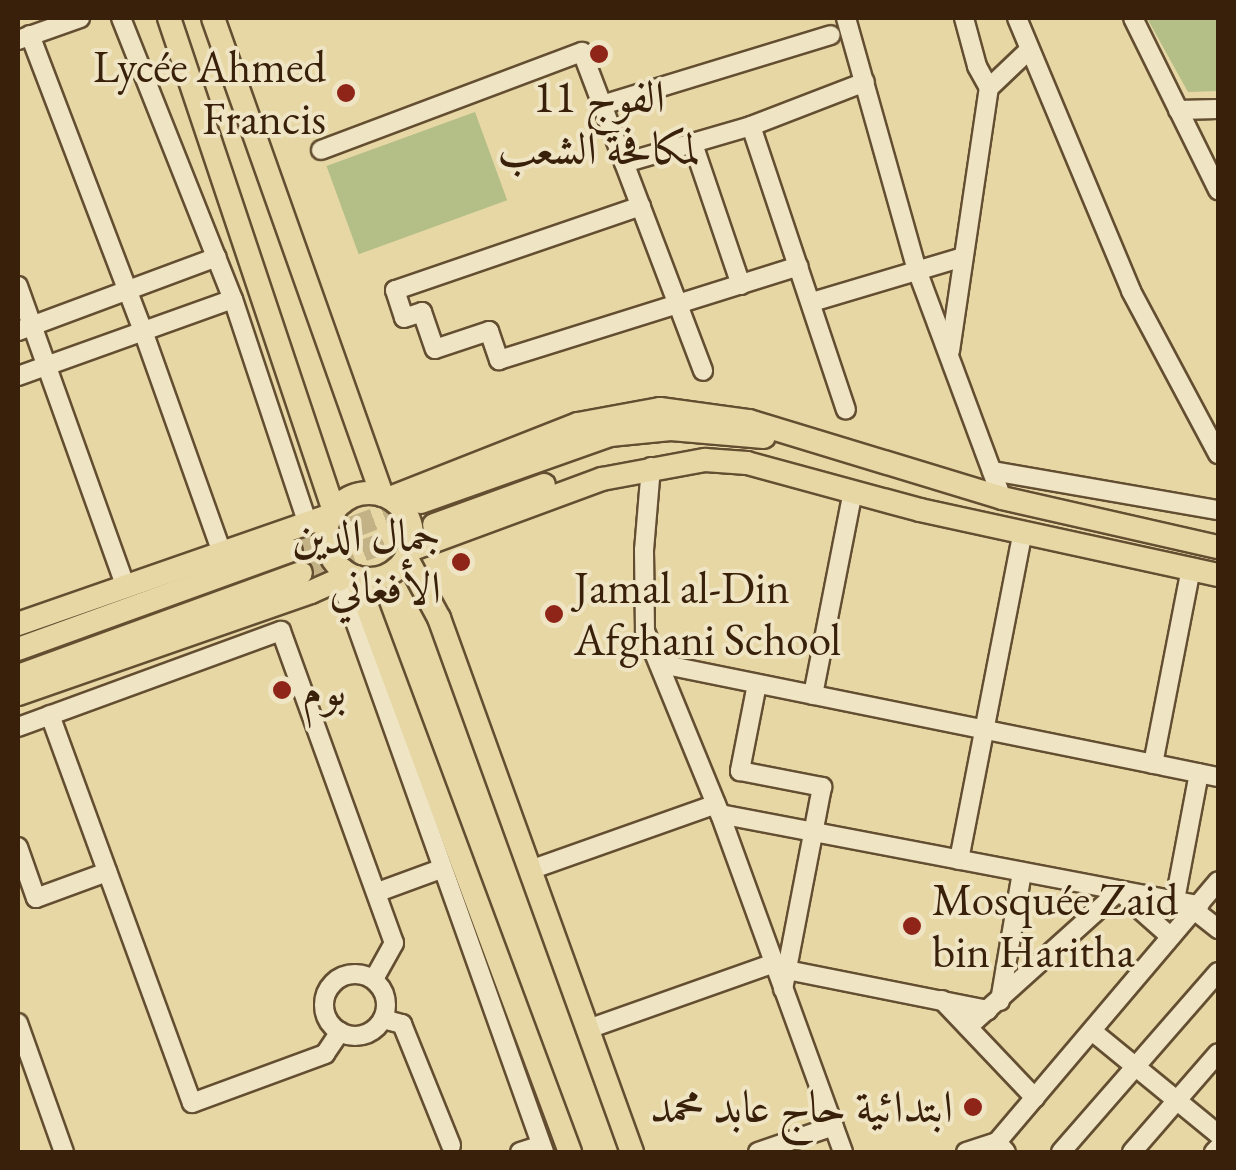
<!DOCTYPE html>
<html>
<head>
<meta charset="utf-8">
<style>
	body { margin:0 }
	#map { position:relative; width:1236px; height:1170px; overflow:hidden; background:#e6d7a5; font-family:"EB Garamond",Amiri,serif }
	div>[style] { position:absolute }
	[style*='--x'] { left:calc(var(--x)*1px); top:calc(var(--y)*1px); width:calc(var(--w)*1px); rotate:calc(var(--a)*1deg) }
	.green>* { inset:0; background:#b4be87; transform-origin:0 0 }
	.major-tunnel>* { height:22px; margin-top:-11px; transform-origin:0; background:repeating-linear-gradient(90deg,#c3b286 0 22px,transparent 0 33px) }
	.roads { filter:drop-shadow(2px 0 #644e31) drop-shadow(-2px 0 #644e31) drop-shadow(0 2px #644e31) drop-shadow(0 -2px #644e31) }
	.minor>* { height:18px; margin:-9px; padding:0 9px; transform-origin:9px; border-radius:9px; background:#efe5c4 }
	.minor>.ring { margin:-9px; padding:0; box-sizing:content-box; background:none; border:18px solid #efe5c4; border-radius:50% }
	.major>* { height:22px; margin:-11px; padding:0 11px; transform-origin:11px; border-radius:11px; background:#e6d7a5 }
	.major>.ring { margin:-11px; padding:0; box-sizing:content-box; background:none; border:22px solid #e6d7a5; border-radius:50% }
	.dots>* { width:28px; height:28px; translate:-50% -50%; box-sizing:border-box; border:5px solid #efe5c4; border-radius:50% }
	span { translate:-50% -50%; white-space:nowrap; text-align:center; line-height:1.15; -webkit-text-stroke:8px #efe5c4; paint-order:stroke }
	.poi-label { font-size:45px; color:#39200a }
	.right { translate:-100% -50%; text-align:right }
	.left { translate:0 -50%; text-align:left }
	.frame { position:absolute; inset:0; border:20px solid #39200a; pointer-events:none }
</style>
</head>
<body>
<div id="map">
	<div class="green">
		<div style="clip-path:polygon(1147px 18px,1218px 18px,1218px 91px,1188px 92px)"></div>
		<div style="left:475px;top:112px;width:94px;height:158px;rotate:70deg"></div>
	</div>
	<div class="major-tunnel">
		<div style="--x:291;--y:550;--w:139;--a:-20.3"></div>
		<div style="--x:301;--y:573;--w:141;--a:-19.8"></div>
	</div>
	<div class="roads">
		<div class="minor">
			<div style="--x:121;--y:18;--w:302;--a:68.3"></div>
			<div style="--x:233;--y:299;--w:235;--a:71.6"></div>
			<div style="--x:846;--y:18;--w:262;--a:74.3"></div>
			<div style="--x:917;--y:270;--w:243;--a:69.6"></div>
			<div style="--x:1017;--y:18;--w:296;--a:67.3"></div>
			<div style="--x:1131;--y:291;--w:185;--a:61.9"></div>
			<div style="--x:1133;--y:18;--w:192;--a:63.7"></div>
			<div style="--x:30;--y:35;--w:317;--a:69.1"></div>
			<div style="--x:143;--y:331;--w:236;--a:70.4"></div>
			<div style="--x:18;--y:40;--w:66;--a:-19.5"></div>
			<div style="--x:989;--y:88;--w:54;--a:-43.5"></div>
			<div style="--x:602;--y:105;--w:239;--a:-17"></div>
			<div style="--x:1178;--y:110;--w:40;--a:-1.4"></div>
			<div style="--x:751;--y:126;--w:299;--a:71.5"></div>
			<div style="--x:693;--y:144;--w:149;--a:71.2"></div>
			<div style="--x:321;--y:150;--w:279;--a:-20.6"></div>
			<div style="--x:582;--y:52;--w:341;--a:69.2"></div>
			<div style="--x:624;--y:163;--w:132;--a:-16.2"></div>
			<div style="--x:751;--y:126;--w:122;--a:-21.1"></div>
			<div style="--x:641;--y:206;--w:260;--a:161.1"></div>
			<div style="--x:395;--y:290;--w:29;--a:72"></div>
			<div style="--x:404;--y:318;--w:19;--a:-18"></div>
			<div style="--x:422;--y:312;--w:39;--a:71"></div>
			<div style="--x:435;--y:349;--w:57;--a:-18.4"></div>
			<div style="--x:489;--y:331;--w:31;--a:71"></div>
			<div style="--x:499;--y:360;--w:314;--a:-17.4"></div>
			<div style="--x:18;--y:286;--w:320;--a:70.3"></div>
			<div style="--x:812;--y:302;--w:158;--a:-16.6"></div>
			<div style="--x:18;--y:331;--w:212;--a:-20.4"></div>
			<div style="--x:950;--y:351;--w:266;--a:-81.6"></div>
			<div style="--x:989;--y:88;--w:25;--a:-119"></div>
			<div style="--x:977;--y:66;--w:50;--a:-105.2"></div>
			<div style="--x:18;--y:376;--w:228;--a:-19.7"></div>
			<div style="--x:651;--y:467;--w:83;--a:94.8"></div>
			<div style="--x:644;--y:550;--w:81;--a:89.3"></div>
			<div style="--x:645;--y:631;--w:198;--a:67.7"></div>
			<div style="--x:720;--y:814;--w:360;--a:70"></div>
			<div style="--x:992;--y:471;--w:229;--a:9.8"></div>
			<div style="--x:340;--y:579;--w:608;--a:70.4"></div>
			<div style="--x:661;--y:664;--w:568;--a:11.47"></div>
			<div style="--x:757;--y:684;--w:89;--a:101.1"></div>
			<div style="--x:740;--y:771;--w:84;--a:11"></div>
			<div style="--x:822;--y:787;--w:206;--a:100.9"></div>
			<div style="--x:813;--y:695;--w:207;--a:-78.9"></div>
			<div style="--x:50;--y:715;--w:413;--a:69.9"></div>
			<div style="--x:192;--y:1103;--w:142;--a:-20.2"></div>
			<div style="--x:325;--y:1054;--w:27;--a:-56"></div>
			<div style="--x:18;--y:727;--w:280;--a:-20.1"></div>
			<div style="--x:281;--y:631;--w:332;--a:70.1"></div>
			<div style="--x:394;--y:943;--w:41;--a:119.1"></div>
			<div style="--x:1153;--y:764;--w:200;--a:-79"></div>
			<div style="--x:720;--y:814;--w:488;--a:10.8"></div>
			<div style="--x:18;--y:847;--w:54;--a:70.6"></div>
			<div style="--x:36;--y:898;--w:76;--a:-20.1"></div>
			<div style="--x:959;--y:860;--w:334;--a:-79"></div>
			<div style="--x:530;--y:870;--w:197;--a:-19.5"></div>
			<div style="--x:378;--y:892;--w:61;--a:-20.2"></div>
			<div style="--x:1175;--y:900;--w:129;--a:-79.3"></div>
			<div style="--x:1194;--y:910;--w:31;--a:38"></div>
			<div style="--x:787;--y:970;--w:205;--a:11.3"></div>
			<div class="ring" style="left:324px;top:974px;width:44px;height:44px"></div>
			<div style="--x:942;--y:1000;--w:135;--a:46.5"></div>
			<div style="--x:1000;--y:1001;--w:131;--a:-80.3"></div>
			<div style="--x:383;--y:1019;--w:20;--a:15"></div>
			<div style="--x:402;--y:1024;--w:131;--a:68"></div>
			<div style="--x:18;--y:1023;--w:137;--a:70.4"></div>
			<div style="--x:968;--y:1027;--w:203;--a:-42"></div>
			<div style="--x:1119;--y:891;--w:69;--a:41.5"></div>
			<div style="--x:588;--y:1029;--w:197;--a:-19.5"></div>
			<div style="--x:1092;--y:1031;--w:163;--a:39.3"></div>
			<div style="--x:997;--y:1142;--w:342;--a:-49.7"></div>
			<div style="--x:520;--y:1152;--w:22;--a:-18"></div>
			<div style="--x:758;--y:1152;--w:80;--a:-18.9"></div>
			<div style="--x:966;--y:1152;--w:33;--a:-18"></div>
			<div style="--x:997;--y:1142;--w:13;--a:48"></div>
			<div style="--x:1061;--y:1152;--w:239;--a:-48.9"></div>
			<div style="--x:1132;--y:1152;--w:131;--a:-49"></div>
			<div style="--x:1214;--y:1152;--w:6;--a:-45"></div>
		</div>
		<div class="major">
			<div style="--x:169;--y:18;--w:520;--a:71.5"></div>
			<div style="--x:213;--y:18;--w:506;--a:70.49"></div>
			<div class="ring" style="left:326px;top:493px;width:64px;height:64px"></div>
			<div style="--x:390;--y:498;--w:202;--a:-21.5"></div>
			<div style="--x:578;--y:424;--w:83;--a:-10.4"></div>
			<div style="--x:660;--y:409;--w:90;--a:7.7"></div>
			<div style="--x:749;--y:421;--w:264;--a:16.9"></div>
			<div style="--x:1002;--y:498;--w:221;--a:12.8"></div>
			<div style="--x:421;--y:502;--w:201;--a:-19.5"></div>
			<div style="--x:610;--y:435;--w:61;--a:-5.6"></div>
			<div style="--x:671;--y:429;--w:93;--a:4.9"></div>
			<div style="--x:434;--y:525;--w:117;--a:-20"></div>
			<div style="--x:410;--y:550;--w:205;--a:-20.3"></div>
			<div style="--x:602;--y:479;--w:105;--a:-10.5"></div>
			<div style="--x:705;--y:460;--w:42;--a:4.1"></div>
			<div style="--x:747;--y:463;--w:179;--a:15.2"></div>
			<div style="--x:920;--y:510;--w:305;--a:12.3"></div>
			<div style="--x:406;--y:557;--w:69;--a:61.6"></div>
			<div style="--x:439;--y:618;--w:568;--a:70.13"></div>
			<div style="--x:356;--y:577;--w:614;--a:69.59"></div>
			<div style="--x:18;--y:624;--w:331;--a:-19.2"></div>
			<div style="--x:18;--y:649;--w:290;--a:-19.9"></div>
			<div style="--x:18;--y:676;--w:301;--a:-20"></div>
			<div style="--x:18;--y:694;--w:310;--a:-19.2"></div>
			<div style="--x:311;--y:592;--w:32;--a:-24"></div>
			<div style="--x:340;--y:579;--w:9;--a:-63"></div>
		</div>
	</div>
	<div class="dots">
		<div style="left:599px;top:54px;background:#8f2418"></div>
		<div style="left:346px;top:93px;background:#8f2418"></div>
		<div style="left:461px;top:562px;background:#8f2418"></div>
		<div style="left:554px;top:614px;background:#8f2418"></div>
		<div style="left:282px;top:690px;background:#8f2418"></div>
		<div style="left:912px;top:926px;background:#8f2418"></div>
		<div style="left:973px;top:1107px;background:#8f2418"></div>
	</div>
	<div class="poi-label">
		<span class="right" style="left:326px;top:93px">Lycée Ahmed<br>Francis</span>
		<span style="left:599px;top:123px">الفوج 11<br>لمكافحة الشعب</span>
		<span class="right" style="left:441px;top:562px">جمال الدين<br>الأفغاني</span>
		<span class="left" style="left:574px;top:614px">Jamal al-Din<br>Afghani School</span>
		<span class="left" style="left:302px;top:690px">بوم</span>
		<span class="left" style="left:932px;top:926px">Mosquée Zaid<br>bin Haritha</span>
		<span class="right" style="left:953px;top:1107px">ابتدائية حاج عابد محمد</span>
	</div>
	<div class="frame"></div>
</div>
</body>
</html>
